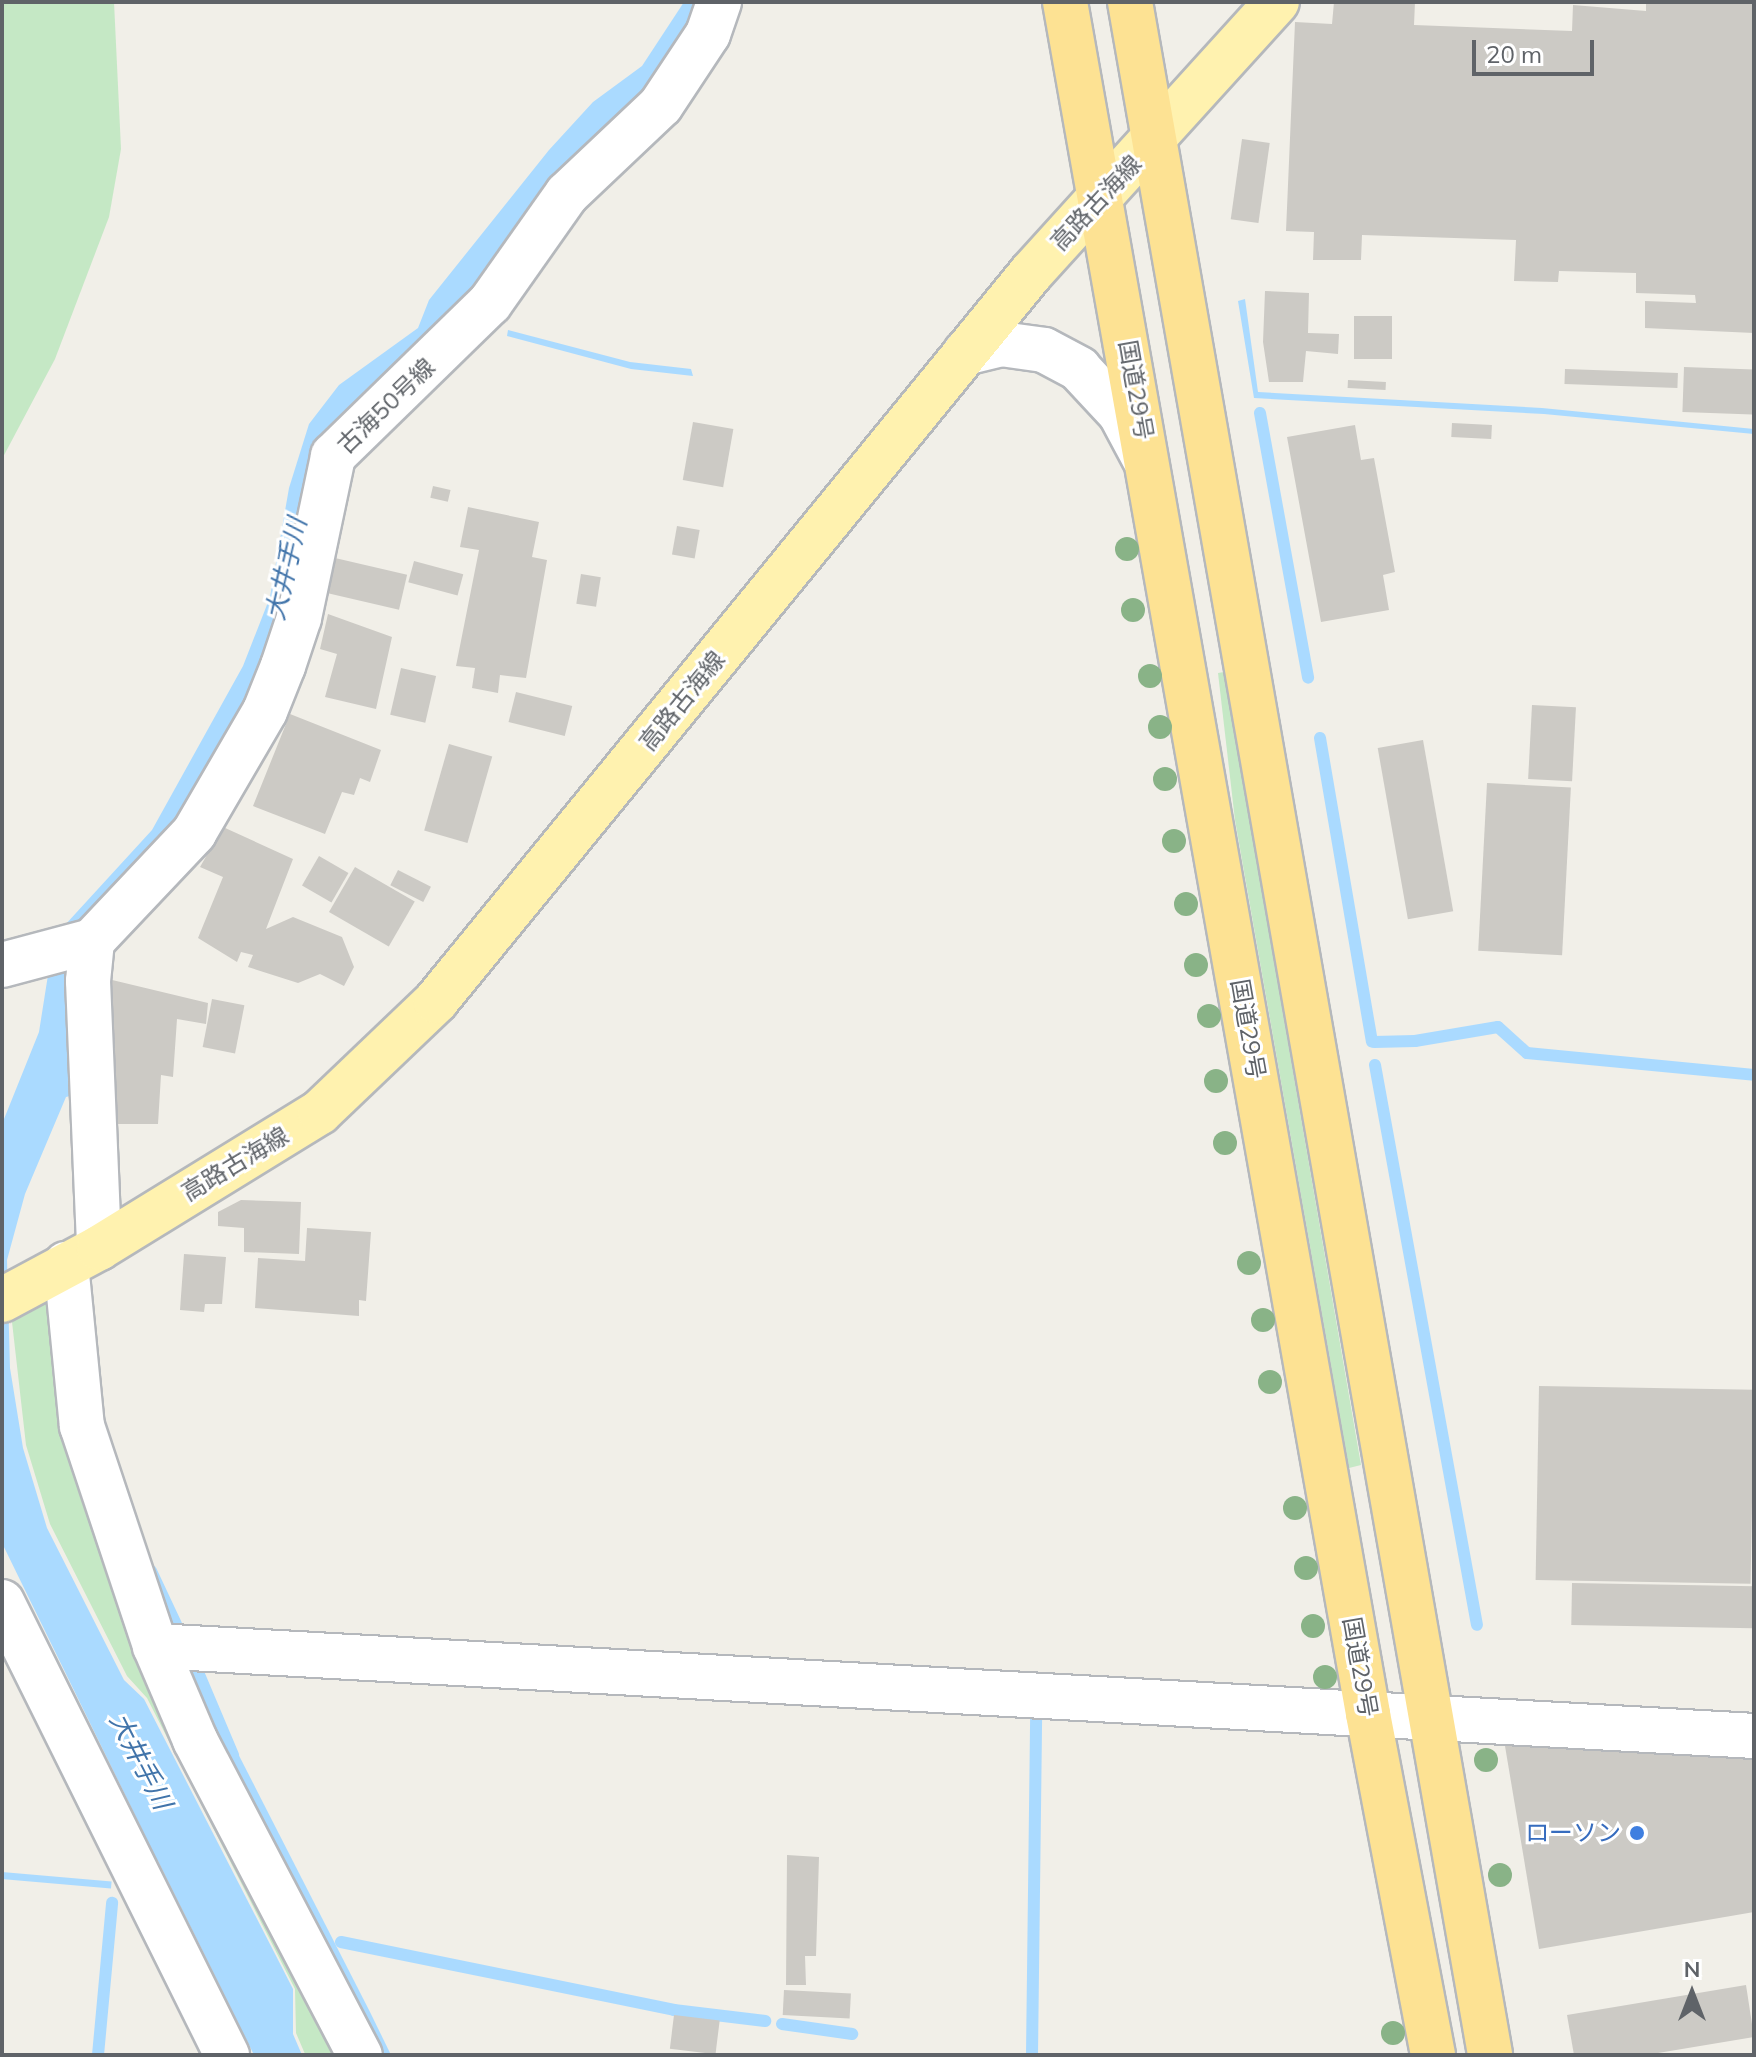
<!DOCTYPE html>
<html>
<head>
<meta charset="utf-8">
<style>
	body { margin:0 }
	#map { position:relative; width:1756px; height:2057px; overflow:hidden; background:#f1efe8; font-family:Mulish,"Noto Sans JP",sans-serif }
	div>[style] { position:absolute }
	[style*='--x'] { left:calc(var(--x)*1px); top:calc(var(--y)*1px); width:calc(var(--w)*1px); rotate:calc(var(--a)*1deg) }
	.green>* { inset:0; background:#c5e8c5 }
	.water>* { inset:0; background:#aadaff; transform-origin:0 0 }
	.stream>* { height:12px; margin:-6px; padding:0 6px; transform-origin:6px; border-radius:6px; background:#aadaff }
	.building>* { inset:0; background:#cccac5; transform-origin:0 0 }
	.roads { filter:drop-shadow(2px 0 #b5b8bc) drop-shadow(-2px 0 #b5b8bc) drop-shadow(0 2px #b5b8bc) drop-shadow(0 -2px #b5b8bc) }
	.minor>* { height:44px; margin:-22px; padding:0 22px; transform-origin:22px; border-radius:22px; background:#fff }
	.major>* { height:44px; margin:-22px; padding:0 22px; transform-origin:22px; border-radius:22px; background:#fff2af }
	.highway>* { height:44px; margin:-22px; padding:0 22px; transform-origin:22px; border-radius:22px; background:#fde293 }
	.trees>* { width:24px; height:24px; margin:-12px; border-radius:50%; background:#89b387 }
	.dots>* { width:22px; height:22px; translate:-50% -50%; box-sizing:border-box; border:4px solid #fff; border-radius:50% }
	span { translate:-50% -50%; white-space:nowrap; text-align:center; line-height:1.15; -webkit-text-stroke:6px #fff; paint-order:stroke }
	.street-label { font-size:24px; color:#5f6368 }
	.shop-label { font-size:24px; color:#366cbe }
	.right { translate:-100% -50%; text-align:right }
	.water-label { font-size:26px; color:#4174aa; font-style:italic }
	.frame { position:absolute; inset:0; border:4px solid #5f6368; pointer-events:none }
	.north { position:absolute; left:1652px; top:1953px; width:80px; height:80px; -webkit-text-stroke:6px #fff; paint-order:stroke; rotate:0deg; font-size:22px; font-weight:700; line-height:32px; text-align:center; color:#5f6368 }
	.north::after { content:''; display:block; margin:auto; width:28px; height:36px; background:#5f6368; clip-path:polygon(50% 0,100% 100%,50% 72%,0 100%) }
	.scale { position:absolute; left:1472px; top:40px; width:122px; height:36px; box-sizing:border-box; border:4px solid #5f6368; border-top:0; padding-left:10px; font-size:24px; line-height:28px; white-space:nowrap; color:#5f6368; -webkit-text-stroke:6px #fff; paint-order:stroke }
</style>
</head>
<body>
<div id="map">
	<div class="green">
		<div style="clip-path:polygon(2px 2px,114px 2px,121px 149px,109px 217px,55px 359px,2px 459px)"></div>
		<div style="clip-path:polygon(1224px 672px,1361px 1465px,1349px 1468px,1235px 820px,1218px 673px)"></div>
		<div style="clip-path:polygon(46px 1302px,60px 1311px,77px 1436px,342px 2055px,305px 2054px,296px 2033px,295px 1989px,147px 1698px,127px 1676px,50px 1524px,26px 1445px,12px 1322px)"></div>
	</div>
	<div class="water">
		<div style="clip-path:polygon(684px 2px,703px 2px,661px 81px,512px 254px,357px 406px,294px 596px,200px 811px,84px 933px,78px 1094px,66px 1097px,25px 1194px,7px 1260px,10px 1368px,23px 1448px,47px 1528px,124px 1680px,144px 1699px,293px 1989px,293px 2034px,302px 2055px,254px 2055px,158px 1861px,152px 1863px,148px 1855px,153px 1852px,2px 1543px,2px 1124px,39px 1032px,54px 937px,152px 830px,243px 666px,270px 597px,289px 488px,309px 424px,339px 385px,418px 328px,429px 300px,549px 150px,593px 102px,642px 66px)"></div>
		<div style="clip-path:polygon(1245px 299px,1258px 392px,1542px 408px,1754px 429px,1754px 434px,1544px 414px,1254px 398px,1238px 301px)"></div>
		<div style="clip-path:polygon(508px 330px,630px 362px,691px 369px,693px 376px,631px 369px,507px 336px)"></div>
		<div style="clip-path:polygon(228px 1734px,370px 2012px,391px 2055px,377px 2055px,224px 1750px)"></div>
		<div style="left:2px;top:1872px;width:110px;height:7px;rotate:5deg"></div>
	</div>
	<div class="stream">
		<div style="--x:1260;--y:413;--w:269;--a:79.7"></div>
		<div style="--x:1320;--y:738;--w:308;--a:80.3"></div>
		<div style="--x:1374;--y:1042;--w:41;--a:-1.4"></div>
		<div style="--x:1415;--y:1041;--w:84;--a:-9.6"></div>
		<div style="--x:1498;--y:1027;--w:39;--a:42"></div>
		<div style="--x:1527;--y:1053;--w:228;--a:5.5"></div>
		<div style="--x:1375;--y:1065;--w:569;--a:79.68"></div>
		<div style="--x:151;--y:1571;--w:68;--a:64.9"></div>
		<div style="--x:195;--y:1665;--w:98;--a:67.1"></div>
		<div style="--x:341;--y:1942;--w:340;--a:11.5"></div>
		<div style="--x:674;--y:2010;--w:92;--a:6.9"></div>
		<div style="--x:782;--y:2024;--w:71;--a:8.1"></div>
		<div style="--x:98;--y:2055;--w:153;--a:-84.7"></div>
		<div style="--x:1032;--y:2055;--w:348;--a:-89.3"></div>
	</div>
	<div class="building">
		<div style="clip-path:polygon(1334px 2px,1415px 2px,1414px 25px,1572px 31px,1573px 5px,1646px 11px,1646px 2px,1754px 2px,1754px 333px,1645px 328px,1645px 301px,1696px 303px,1695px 295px,1636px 293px,1636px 273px,1559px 271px,1558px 282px,1514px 281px,1516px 240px,1362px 235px,1361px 260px,1313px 260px,1314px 232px,1286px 231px,1295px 22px,1332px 24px)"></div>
		<div style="left:1242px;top:139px;width:28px;height:81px;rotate:8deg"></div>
		<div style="clip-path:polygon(1265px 291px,1309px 293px,1308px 333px,1339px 334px,1338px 354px,1306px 351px,1303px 382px,1269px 382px,1263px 342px)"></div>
		<div style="left:1354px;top:316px;width:38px;height:43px"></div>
		<div style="left:1684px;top:367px;width:70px;height:45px;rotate:2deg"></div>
		<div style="left:1565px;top:369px;width:113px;height:15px;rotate:2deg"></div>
		<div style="left:1348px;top:380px;width:38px;height:8px;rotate:3deg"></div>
		<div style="left:693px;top:422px;width:41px;height:59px;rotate:10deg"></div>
		<div style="left:1452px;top:423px;width:40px;height:14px;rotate:3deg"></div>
		<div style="clip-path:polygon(1355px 425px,1361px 460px,1374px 458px,1395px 572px,1383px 575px,1389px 610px,1321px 622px,1287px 437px)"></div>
		<div style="left:433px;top:486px;width:18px;height:12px;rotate:13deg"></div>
		<div style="clip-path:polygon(468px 507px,539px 522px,532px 557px,547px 560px,526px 678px,500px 675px,498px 693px,472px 688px,475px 668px,456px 666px,479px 550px,460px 547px)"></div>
		<div style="left:677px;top:526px;width:23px;height:29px;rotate:10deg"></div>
		<div style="left:335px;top:558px;width:74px;height:36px;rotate:13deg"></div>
		<div style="left:414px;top:561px;width:51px;height:22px;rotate:15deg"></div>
		<div style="left:581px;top:574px;width:20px;height:30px;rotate:9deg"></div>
		<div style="clip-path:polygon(328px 614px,392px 637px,376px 709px,325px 697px,337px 654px,320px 649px)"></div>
		<div style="left:401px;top:668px;width:36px;height:48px;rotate:13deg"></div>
		<div style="left:516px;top:692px;width:58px;height:31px;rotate:14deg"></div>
		<div style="left:1532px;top:705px;width:44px;height:74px;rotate:3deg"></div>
		<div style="clip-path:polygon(290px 714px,381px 750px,370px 782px,360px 778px,354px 795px,342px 792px,325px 834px,253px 806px)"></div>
		<div style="left:1423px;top:740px;width:174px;height:46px;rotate:80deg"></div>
		<div style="left:449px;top:744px;width:45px;height:90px;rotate:16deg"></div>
		<div style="left:1487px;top:783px;width:84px;height:168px;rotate:3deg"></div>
		<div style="clip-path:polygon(223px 827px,293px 859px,266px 929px,293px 917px,342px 937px,354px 967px,344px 986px,320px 974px,298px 983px,248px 967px,253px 955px,241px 952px,237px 962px,198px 938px,223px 877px,200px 867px)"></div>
		<div style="left:319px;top:856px;width:34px;height:34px;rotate:30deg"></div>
		<div style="left:355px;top:867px;width:69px;height:52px;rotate:30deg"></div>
		<div style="left:398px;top:870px;width:37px;height:17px;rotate:27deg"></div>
		<div style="clip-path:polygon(108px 979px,208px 1003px,206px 1024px,177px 1019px,173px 1077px,161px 1075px,158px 1124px,105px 1124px)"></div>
		<div style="left:212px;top:999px;width:33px;height:49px;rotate:11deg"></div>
		<div style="clip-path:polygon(241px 1200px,301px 1202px,299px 1254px,244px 1252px,244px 1228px,218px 1226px,218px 1212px)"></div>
		<div style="clip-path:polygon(307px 1228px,371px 1232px,366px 1301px,359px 1300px,359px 1316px,255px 1308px,258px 1258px,305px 1261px)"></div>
		<div style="clip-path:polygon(184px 1254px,226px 1257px,222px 1304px,205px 1304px,204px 1312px,180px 1310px)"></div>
		<div style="left:1539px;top:1386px;width:215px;height:194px;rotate:1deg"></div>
		<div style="left:1572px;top:1583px;width:182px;height:42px;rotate:1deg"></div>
		<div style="clip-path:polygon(1504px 1740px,1754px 1755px,1754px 1912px,1539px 1949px)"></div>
		<div style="clip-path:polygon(787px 1855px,819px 1857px,816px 1956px,805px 1956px,806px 1985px,786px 1985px)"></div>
		<div style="clip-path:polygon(1746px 1985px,1754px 2037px,1646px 2055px,1574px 2055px,1567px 2015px)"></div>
		<div style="left:784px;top:1990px;width:67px;height:25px;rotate:3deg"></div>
		<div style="left:674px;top:2015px;width:46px;height:34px;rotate:7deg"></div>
	</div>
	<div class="roads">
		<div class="minor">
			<div style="--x:965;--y:353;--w:37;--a:-14"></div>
			<div style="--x:1001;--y:344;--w:43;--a:7.9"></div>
			<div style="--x:1044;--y:350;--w:40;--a:28"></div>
			<div style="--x:1079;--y:369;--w:60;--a:47"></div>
			<div style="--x:1120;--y:413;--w:51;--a:61.9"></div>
			<div style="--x:92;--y:941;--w:40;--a:95.7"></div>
			<div style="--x:88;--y:981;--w:267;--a:87.6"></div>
			<div style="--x:2;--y:965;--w:93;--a:-14.9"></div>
			<div style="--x:92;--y:941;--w:149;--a:-46.6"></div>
			<div style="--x:194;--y:833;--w:141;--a:-59.8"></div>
			<div style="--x:265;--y:711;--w:48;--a:-68.2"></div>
			<div style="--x:283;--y:666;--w:51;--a:-71.6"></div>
			<div style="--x:299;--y:618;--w:166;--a:-78.1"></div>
			<div style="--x:333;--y:456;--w:219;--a:-44.3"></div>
			<div style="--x:490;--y:303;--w:133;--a:-54.8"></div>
			<div style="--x:567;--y:194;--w:129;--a:-43.4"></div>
			<div style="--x:661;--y:105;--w:85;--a:-56.5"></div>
			<div style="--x:708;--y:34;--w:34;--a:-71"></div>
			<div style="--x:66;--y:1264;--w:163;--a:84.4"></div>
			<div style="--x:82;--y:1426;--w:232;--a:71.6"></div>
			<div style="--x:155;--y:1646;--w:102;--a:66.9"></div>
			<div style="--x:195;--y:1740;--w:356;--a:62.4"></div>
			<div style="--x:2;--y:1602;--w:506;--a:63.59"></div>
			<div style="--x:155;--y:1646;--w:1602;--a:3.22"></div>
		</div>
		<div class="major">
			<div style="--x:2;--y:1300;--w:110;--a:-28.2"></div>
			<div style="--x:99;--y:1248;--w:259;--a:-31.6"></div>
			<div style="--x:320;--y:1112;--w:161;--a:-43.7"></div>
			<div style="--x:436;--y:1001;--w:940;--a:-50.74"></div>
			<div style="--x:1031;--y:273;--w:366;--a:-47.8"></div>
		</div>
		<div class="highway">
			<div style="--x:1065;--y:2;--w:1739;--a:79.96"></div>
			<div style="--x:1368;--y:1714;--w:347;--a:79.2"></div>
			<div style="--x:1130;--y:2;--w:2084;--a:80.05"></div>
		</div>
	</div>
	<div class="trees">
		<div style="left:1127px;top:549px"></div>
		<div style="left:1133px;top:610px"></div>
		<div style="left:1150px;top:676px"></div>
		<div style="left:1160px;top:727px"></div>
		<div style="left:1165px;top:779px"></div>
		<div style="left:1174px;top:841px"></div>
		<div style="left:1186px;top:904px"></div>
		<div style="left:1196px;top:965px"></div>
		<div style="left:1209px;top:1016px"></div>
		<div style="left:1216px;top:1081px"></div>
		<div style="left:1225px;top:1143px"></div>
		<div style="left:1249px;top:1263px"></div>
		<div style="left:1263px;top:1320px"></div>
		<div style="left:1270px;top:1382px"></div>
		<div style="left:1295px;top:1508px"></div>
		<div style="left:1306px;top:1568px"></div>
		<div style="left:1313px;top:1626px"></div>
		<div style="left:1325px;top:1677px"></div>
		<div style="left:1486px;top:1760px"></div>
		<div style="left:1500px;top:1875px"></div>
		<div style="left:1393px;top:2033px"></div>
	</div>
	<div class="dots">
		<div style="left:1637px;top:1833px;background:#3f7fe0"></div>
	</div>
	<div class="street-label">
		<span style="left:1096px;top:203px;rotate:-47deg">高路古海線</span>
		<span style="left:1136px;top:390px;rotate:80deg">国道29号</span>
		<span style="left:386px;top:406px;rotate:-44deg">古海50号線</span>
		<span style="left:682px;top:701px;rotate:-51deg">高路古海線</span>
		<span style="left:1248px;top:1029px;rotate:80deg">国道29号</span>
		<span style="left:235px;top:1164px;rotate:-31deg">高路古海線</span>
		<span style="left:1360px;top:1667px;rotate:80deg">国道29号</span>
	</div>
	<div class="shop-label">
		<span class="right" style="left:1621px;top:1833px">ローソン</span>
	</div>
	<div class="water-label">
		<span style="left:286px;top:569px;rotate:-77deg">大井手川</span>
		<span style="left:141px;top:1761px;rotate:63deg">大井手川</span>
	</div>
	<div class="frame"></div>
	<div class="north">N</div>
	<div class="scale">20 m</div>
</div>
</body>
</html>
